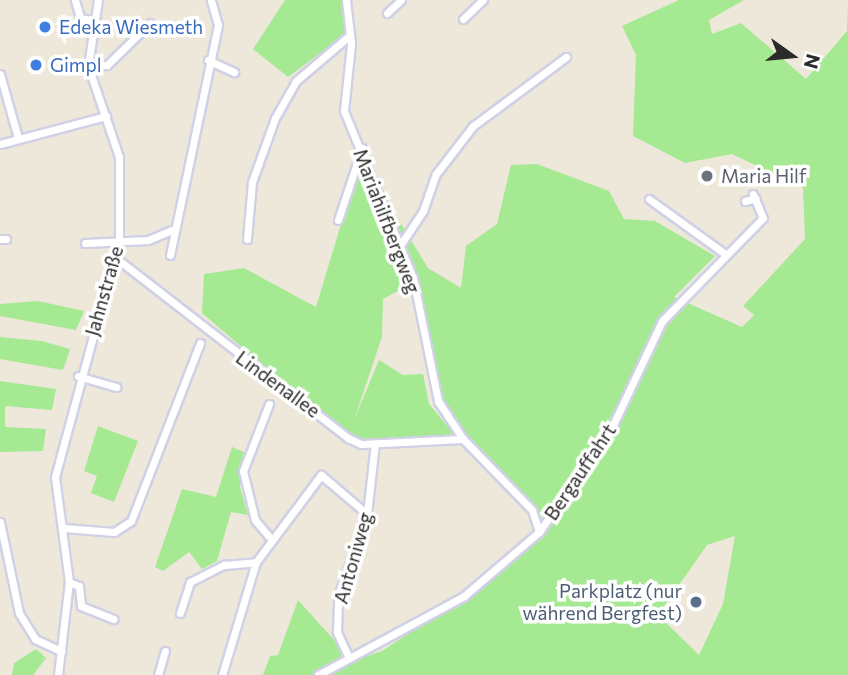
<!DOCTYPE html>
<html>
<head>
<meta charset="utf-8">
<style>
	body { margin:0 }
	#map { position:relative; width:848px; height:675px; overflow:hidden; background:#eee8db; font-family:Commissioner,sans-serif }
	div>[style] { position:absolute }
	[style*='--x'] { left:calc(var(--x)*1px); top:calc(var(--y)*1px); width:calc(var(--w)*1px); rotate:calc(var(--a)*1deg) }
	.green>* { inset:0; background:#a5e993 }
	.roads { filter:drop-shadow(2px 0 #d0d1e5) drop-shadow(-2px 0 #d0d1e5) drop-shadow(0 2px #d0d1e5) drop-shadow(0 -2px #d0d1e5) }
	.minor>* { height:7px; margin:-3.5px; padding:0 3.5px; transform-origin:3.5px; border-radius:3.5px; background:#fff }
	.dots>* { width:19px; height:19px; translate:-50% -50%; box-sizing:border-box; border:4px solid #fff; border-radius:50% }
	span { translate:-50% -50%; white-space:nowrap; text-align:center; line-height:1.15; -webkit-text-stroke:7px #fff; paint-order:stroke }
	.shop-label { font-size:19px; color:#366cbe }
	.left { translate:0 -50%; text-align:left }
	.worship-label { font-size:19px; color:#5b616d }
	.street-label { font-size:19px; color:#2a2a2a }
	.service-label { font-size:19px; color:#4e5e75 }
	.right { translate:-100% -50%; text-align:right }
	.north { position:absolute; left:757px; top:21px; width:70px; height:70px; -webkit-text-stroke:5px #fff; paint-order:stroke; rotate:105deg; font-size:19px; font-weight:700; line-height:28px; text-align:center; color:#2a2a2a }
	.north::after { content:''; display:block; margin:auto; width:24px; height:32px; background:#2a2a2a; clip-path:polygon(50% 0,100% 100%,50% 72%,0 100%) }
</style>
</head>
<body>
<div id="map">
	<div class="green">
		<div style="clip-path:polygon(285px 0,342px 0,346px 34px,288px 77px,253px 49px)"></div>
		<div style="clip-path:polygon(evenodd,679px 0,744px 0,709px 20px,712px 34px,741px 23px,806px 79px,847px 31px,848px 0,848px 675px,263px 675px,270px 656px,278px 655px,298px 600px,353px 661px,382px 651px,494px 577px,544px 533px,601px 441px,544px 519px,437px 404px,411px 284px,383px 299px,382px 337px,354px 420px,379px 360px,403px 375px,423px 374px,429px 404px,460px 441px,348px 438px,202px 313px,204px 274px,244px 268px,316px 307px,361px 158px,428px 268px,461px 288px,466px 246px,497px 224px,511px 165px,537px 164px,609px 191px,624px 219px,655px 221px,715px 256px,674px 297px,742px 327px,754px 315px,743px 306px,805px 239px,803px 188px,732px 154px,685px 163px,633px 136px,636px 55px,622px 26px,679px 0,735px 536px,723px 604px,699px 655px,658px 615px,707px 545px,735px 536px)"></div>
		<div style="clip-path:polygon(38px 301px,84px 311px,76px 330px,0 316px,0 304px)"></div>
		<div style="clip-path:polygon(0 337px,42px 341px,70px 349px,63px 370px,0 359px)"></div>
		<div style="clip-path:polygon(0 381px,56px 389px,52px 410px,5px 406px,5px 427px,46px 429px,43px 451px,0 452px)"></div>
		<div style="clip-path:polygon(98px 426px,138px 441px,114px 502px,91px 493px,97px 476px,84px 471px)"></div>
		<div style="clip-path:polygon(232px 447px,244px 452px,240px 487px,248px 515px,231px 512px,217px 561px,202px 569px,189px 552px,163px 571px,155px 567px,182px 489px,216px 497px)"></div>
		<div style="clip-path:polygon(36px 649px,46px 658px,33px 675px,12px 675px,14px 663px)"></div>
	</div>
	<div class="roads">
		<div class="minor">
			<div style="--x:75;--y:0;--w:19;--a:74"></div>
			<div style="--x:80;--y:18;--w:14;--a:12"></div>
			<div style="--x:346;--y:0;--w:44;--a:83.5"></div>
			<div style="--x:351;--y:44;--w:67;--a:96"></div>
			<div style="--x:344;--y:111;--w:181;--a:67.6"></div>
			<div style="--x:413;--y:278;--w:126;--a:78.5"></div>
			<div style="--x:438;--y:401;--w:45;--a:56.7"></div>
			<div style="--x:463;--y:439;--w:99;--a:45.8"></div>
			<div style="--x:532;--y:510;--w:23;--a:72"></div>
			<div style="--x:387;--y:13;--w:19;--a:-43"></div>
			<div style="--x:463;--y:19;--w:28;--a:-44"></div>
			<div style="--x:208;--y:60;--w:29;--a:25"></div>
			<div style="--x:88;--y:66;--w:19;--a:-3"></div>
			<div style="--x:107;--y:65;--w:60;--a:-44.3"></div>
			<div style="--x:0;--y:74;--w:66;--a:74.3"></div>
			<div style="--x:0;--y:144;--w:110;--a:-14.8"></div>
			<div style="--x:649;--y:199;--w:92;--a:35.8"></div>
			<div style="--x:745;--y:201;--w:11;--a:-15"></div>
			<div style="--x:338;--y:220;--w:76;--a:-71.6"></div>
			<div style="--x:0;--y:239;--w:6;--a:0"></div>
			<div style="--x:247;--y:239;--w:57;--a:-85"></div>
			<div style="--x:252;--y:182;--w:68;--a:-70.2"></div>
			<div style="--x:275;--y:118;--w:43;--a:-60.4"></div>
			<div style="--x:296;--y:81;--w:71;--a:-40.4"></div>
			<div style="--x:85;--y:243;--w:63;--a:-2.7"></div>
			<div style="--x:148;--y:240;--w:25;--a:-23"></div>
			<div style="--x:397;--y:250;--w:47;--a:-56.3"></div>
			<div style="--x:423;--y:211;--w:39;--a:-71"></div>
			<div style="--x:436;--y:174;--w:61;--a:-52.4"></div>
			<div style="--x:473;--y:126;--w:116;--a:-36.6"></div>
			<div style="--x:170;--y:255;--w:235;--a:-78.2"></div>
			<div style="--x:218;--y:25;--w:26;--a:-106"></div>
			<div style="--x:116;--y:258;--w:294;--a:37.8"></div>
			<div style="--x:348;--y:438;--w:14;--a:25"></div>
			<div style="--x:361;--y:444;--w:102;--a:-2.8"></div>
			<div style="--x:78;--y:376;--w:40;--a:16"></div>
			<div style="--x:269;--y:404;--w:72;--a:111.2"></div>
			<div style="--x:243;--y:471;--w:50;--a:76.2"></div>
			<div style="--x:255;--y:520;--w:23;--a:50"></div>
			<div style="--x:0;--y:522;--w:93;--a:78.2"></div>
			<div style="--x:19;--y:613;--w:31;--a:58"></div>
			<div style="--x:35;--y:639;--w:29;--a:25"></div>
			<div style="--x:64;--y:528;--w:50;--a:4.6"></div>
			<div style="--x:114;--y:532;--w:20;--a:-33"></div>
			<div style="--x:131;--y:521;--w:191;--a:-68.8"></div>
			<div style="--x:69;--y:582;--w:11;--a:22"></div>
			<div style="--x:79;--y:586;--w:20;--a:84"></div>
			<div style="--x:81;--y:606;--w:35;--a:22"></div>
			<div style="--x:180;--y:613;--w:33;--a:-72"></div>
			<div style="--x:190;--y:582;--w:38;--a:-27"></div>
			<div style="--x:224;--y:565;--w:32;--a:-5"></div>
			<div style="--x:349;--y:658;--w:29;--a:-115"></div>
			<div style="--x:337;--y:632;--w:36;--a:-88"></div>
			<div style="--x:338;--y:596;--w:87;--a:-70.5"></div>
			<div style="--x:367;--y:514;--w:71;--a:-83.6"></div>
			<div style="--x:58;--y:675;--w:94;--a:-83.3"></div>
			<div style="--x:69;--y:582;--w:106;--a:-97.6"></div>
			<div style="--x:55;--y:477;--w:245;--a:-74.9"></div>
			<div style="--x:119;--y:240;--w:83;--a:-90"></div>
			<div style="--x:119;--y:157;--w:96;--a:-108.8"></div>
			<div style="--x:88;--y:66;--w:67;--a:-81.4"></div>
			<div style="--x:158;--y:675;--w:25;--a:-74"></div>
			<div style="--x:222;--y:675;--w:118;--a:-73.3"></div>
			<div style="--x:256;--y:562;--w:109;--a:-53.2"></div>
			<div style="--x:321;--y:475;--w:60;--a:40.3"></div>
			<div style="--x:318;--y:675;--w:166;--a:-28.4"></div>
			<div style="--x:464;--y:596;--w:99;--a:-40.5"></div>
			<div style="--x:539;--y:532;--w:126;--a:-55"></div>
			<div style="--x:611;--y:429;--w:119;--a:-64.7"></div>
			<div style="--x:662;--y:321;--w:144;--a:-45.6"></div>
			<div style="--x:763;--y:218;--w:26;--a:-113"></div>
		</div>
	</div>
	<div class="dots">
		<div style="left:45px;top:27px;background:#3f7fe0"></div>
		<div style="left:36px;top:65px;background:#3f7fe0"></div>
		<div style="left:707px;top:176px;background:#6b7280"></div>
		<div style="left:696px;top:602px;background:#5c6f8a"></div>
	</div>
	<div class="shop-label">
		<span class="left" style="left:59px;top:27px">Edeka Wiesmeth</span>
		<span class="left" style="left:50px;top:65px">Gimpl</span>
	</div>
	<div class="worship-label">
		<span class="left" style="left:721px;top:176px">Maria Hilf</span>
	</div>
	<div class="street-label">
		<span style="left:387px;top:221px;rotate:69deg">Mariahilfbergweg</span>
		<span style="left:104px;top:291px;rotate:-74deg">Jahnstraße</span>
		<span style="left:278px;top:384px;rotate:36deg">Lindenallee</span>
		<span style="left:580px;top:472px;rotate:-56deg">Bergauffahrt</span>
		<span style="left:353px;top:558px;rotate:-74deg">Antoniweg</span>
	</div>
	<div class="service-label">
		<span class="right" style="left:682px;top:602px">Parkplatz (nur<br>während Bergfest)</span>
	</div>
	<div class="north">N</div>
</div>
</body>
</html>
